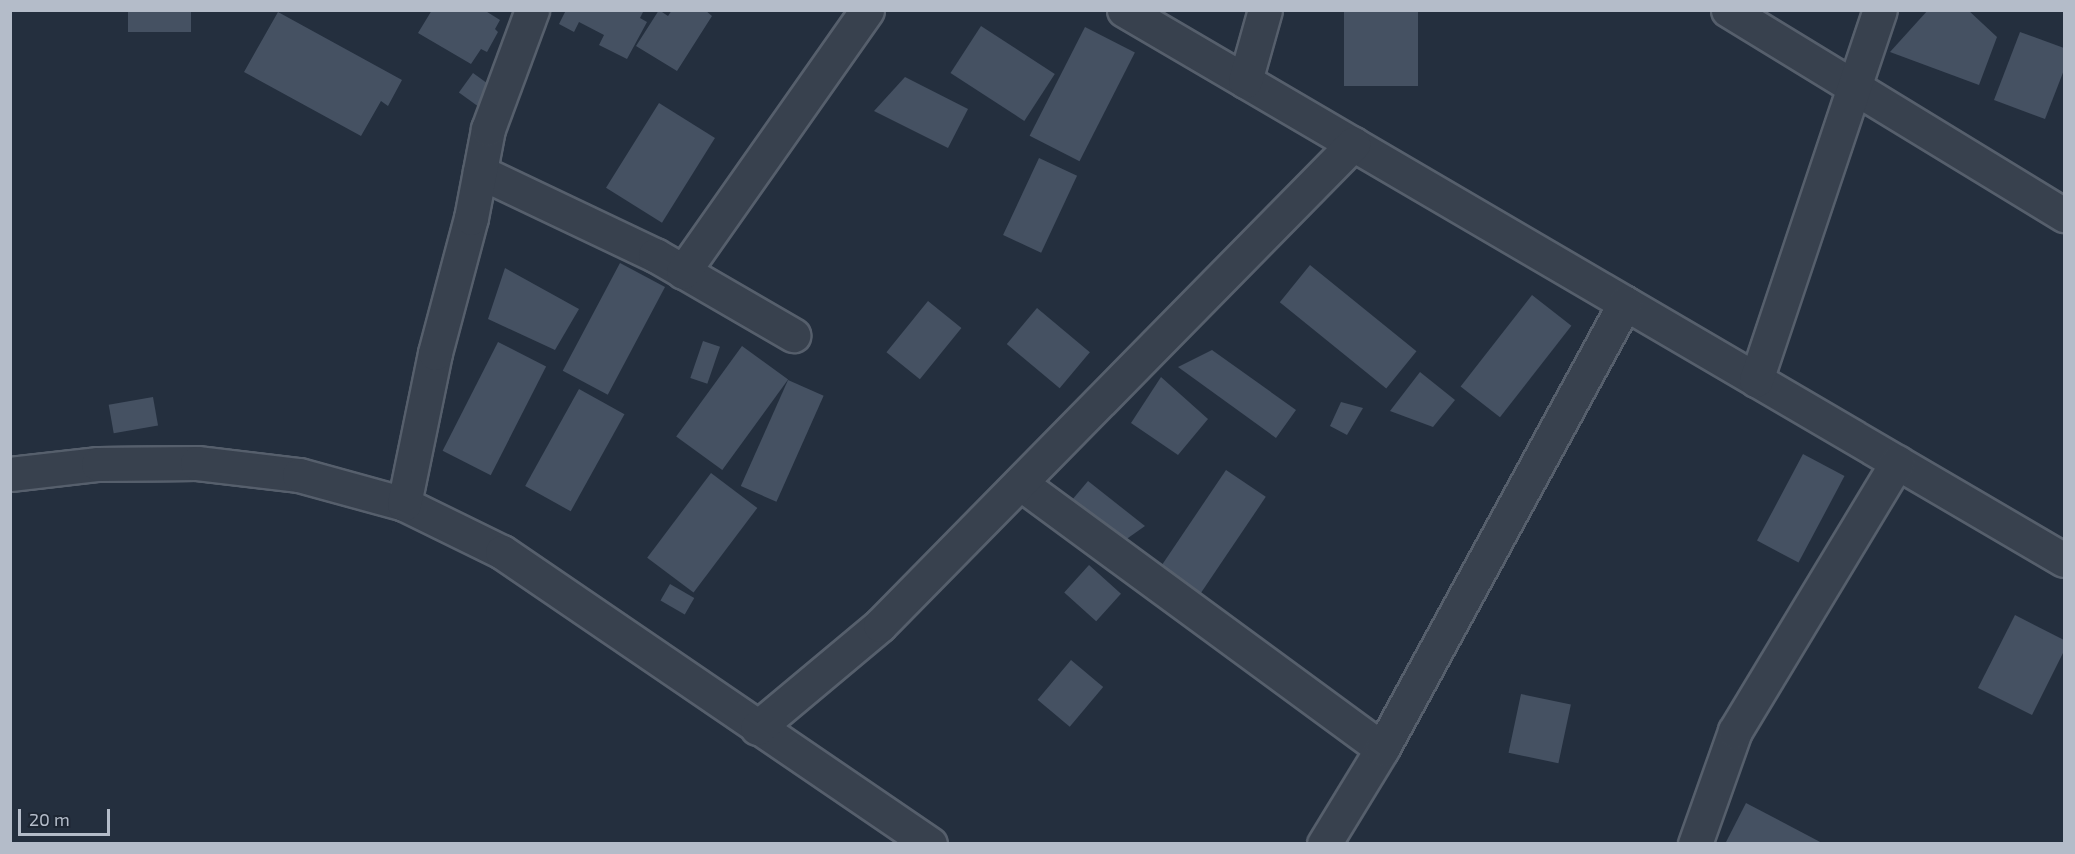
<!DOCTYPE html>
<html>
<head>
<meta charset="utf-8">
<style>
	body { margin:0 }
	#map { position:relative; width:2075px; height:854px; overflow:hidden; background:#242f3e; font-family:"Exo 2",sans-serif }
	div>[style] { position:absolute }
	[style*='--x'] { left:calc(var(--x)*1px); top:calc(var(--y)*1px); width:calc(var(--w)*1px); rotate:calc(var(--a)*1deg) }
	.building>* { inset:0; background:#455162; transform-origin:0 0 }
	.roads { filter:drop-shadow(2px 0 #565f6c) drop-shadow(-2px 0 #565f6c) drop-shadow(0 2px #565f6c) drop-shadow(0 -2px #565f6c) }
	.minor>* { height:33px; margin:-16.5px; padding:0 16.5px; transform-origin:16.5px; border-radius:16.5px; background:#38414e }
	span { translate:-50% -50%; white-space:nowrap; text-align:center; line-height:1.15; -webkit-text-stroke:4.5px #1d2633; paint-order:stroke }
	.frame { position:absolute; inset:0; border:12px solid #b4bcc9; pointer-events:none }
	.scale { position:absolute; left:18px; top:809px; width:92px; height:27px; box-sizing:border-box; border:3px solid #b4bcc9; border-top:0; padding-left:8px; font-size:18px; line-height:21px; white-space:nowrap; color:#b4bcc9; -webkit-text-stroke:4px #1d2633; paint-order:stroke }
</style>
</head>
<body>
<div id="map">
	<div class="building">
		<div style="left:128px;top:10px;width:63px;height:22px"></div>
		<div style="clip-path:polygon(432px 10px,484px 10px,500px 20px,495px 29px,498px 32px,487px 52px,481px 49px,471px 64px,418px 33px)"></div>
		<div style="clip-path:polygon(566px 10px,644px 10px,640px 18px,647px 22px,627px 59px,599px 45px,604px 35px,579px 22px,574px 32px,559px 24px)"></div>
		<div style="clip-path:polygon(659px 10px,668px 16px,672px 10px,705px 10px,712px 16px,677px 71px,636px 46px)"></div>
		<div style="left:1344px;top:10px;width:74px;height:76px"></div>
		<div style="clip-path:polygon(1928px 10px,1968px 10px,1997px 37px,1979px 85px,1890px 52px)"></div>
		<div style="clip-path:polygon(278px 12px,402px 80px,388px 106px,381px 101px,361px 136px,244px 72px)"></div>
		<div style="left:981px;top:26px;width:88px;height:56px;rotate:33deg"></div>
		<div style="left:1085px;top:27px;width:56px;height:122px;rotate:27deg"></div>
		<div style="clip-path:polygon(2020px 32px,2064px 48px,2064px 70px,2045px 119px,1994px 100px)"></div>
		<div style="left:473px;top:73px;width:24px;height:24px;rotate:36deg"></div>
		<div style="clip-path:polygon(905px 77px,968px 109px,948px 148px,874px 111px)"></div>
		<div style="left:659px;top:103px;width:66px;height:100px;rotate:32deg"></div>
		<div style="left:1039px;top:158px;width:42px;height:85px;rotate:25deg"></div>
		<div style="left:620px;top:263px;width:51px;height:122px;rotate:28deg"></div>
		<div style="left:1310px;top:265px;width:137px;height:48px;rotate:39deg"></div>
		<div style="clip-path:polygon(505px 268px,579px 309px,555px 350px,488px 319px)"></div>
		<div style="left:1532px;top:295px;width:50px;height:116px;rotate:38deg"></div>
		<div style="left:928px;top:301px;width:43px;height:66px;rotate:39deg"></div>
		<div style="left:1037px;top:308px;width:69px;height:47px;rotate:40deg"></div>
		<div style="left:703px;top:341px;width:18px;height:39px;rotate:19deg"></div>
		<div style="left:498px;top:342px;width:54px;height:122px;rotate:27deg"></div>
		<div style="left:742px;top:346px;width:57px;height:112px;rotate:36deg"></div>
		<div style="clip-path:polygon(1212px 350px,1296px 410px,1276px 438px,1178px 367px)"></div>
		<div style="clip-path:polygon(1420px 372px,1455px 400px,1433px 427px,1390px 411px)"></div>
		<div style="clip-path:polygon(1161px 377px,1208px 419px,1178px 455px,1131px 423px)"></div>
		<div style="left:788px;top:380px;width:39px;height:116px;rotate:24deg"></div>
		<div style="left:579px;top:389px;width:52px;height:111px;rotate:29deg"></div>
		<div style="left:153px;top:397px;width:29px;height:45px;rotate:80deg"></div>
		<div style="clip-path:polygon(1341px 402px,1363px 408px,1347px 435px,1330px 426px)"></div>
		<div style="left:1803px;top:454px;width:47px;height:98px;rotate:28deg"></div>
		<div style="left:1226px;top:470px;width:48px;height:117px;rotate:34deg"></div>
		<div style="left:711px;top:473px;width:58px;height:106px;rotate:37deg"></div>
		<div style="clip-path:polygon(1088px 481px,1145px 526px,1111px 550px,1061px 513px)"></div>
		<div style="left:1089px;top:565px;width:43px;height:37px;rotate:42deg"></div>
		<div style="left:670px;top:584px;width:28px;height:19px;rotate:30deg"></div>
		<div style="clip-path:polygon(2015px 615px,2064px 640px,2064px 651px,2032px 715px,1978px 688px)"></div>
		<div style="left:1071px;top:660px;width:42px;height:52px;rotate:40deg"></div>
		<div style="left:1521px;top:694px;width:51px;height:60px;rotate:12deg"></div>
		<div style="clip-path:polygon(1746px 803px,1824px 844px,1725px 844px)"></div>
	</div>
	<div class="roads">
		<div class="minor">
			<div style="--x:1124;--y:10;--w:1089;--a:30.33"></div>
			<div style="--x:1728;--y:10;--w:394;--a:31.4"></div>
			<div style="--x:1245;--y:81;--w:74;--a:-74.3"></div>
			<div style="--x:480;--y:172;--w:194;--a:25.4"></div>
			<div style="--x:655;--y:255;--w:160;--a:30.1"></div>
			<div style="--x:683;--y:272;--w:320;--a:-54.9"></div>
			<div style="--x:1756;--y:380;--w:390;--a:-71.5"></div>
			<div style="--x:10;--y:474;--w:89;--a:-6.5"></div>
			<div style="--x:98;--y:464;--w:99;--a:-0.6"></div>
			<div style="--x:197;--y:463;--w:103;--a:6.7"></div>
			<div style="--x:299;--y:475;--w:109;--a:15.4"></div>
			<div style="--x:404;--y:504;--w:109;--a:26.1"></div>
			<div style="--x:502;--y:552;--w:518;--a:34.3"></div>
			<div style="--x:1020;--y:483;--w:449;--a:36.3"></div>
			<div style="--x:404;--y:504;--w:154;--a:-78.4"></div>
			<div style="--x:435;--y:353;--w:140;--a:-75.1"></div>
			<div style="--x:471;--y:218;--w:91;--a:-79.2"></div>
			<div style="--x:488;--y:129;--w:127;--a:-69.7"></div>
			<div style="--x:757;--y:728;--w:160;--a:-39.9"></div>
			<div style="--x:880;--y:625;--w:675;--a:-45.48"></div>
			<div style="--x:1324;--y:844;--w:111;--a:-58.6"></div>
			<div style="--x:1382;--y:749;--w:508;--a:-61.42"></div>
			<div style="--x:1695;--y:844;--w:120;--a:-70.5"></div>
			<div style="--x:1735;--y:731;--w:314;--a:-58.9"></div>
		</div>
	</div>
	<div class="frame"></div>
	<div class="scale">20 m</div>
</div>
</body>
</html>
